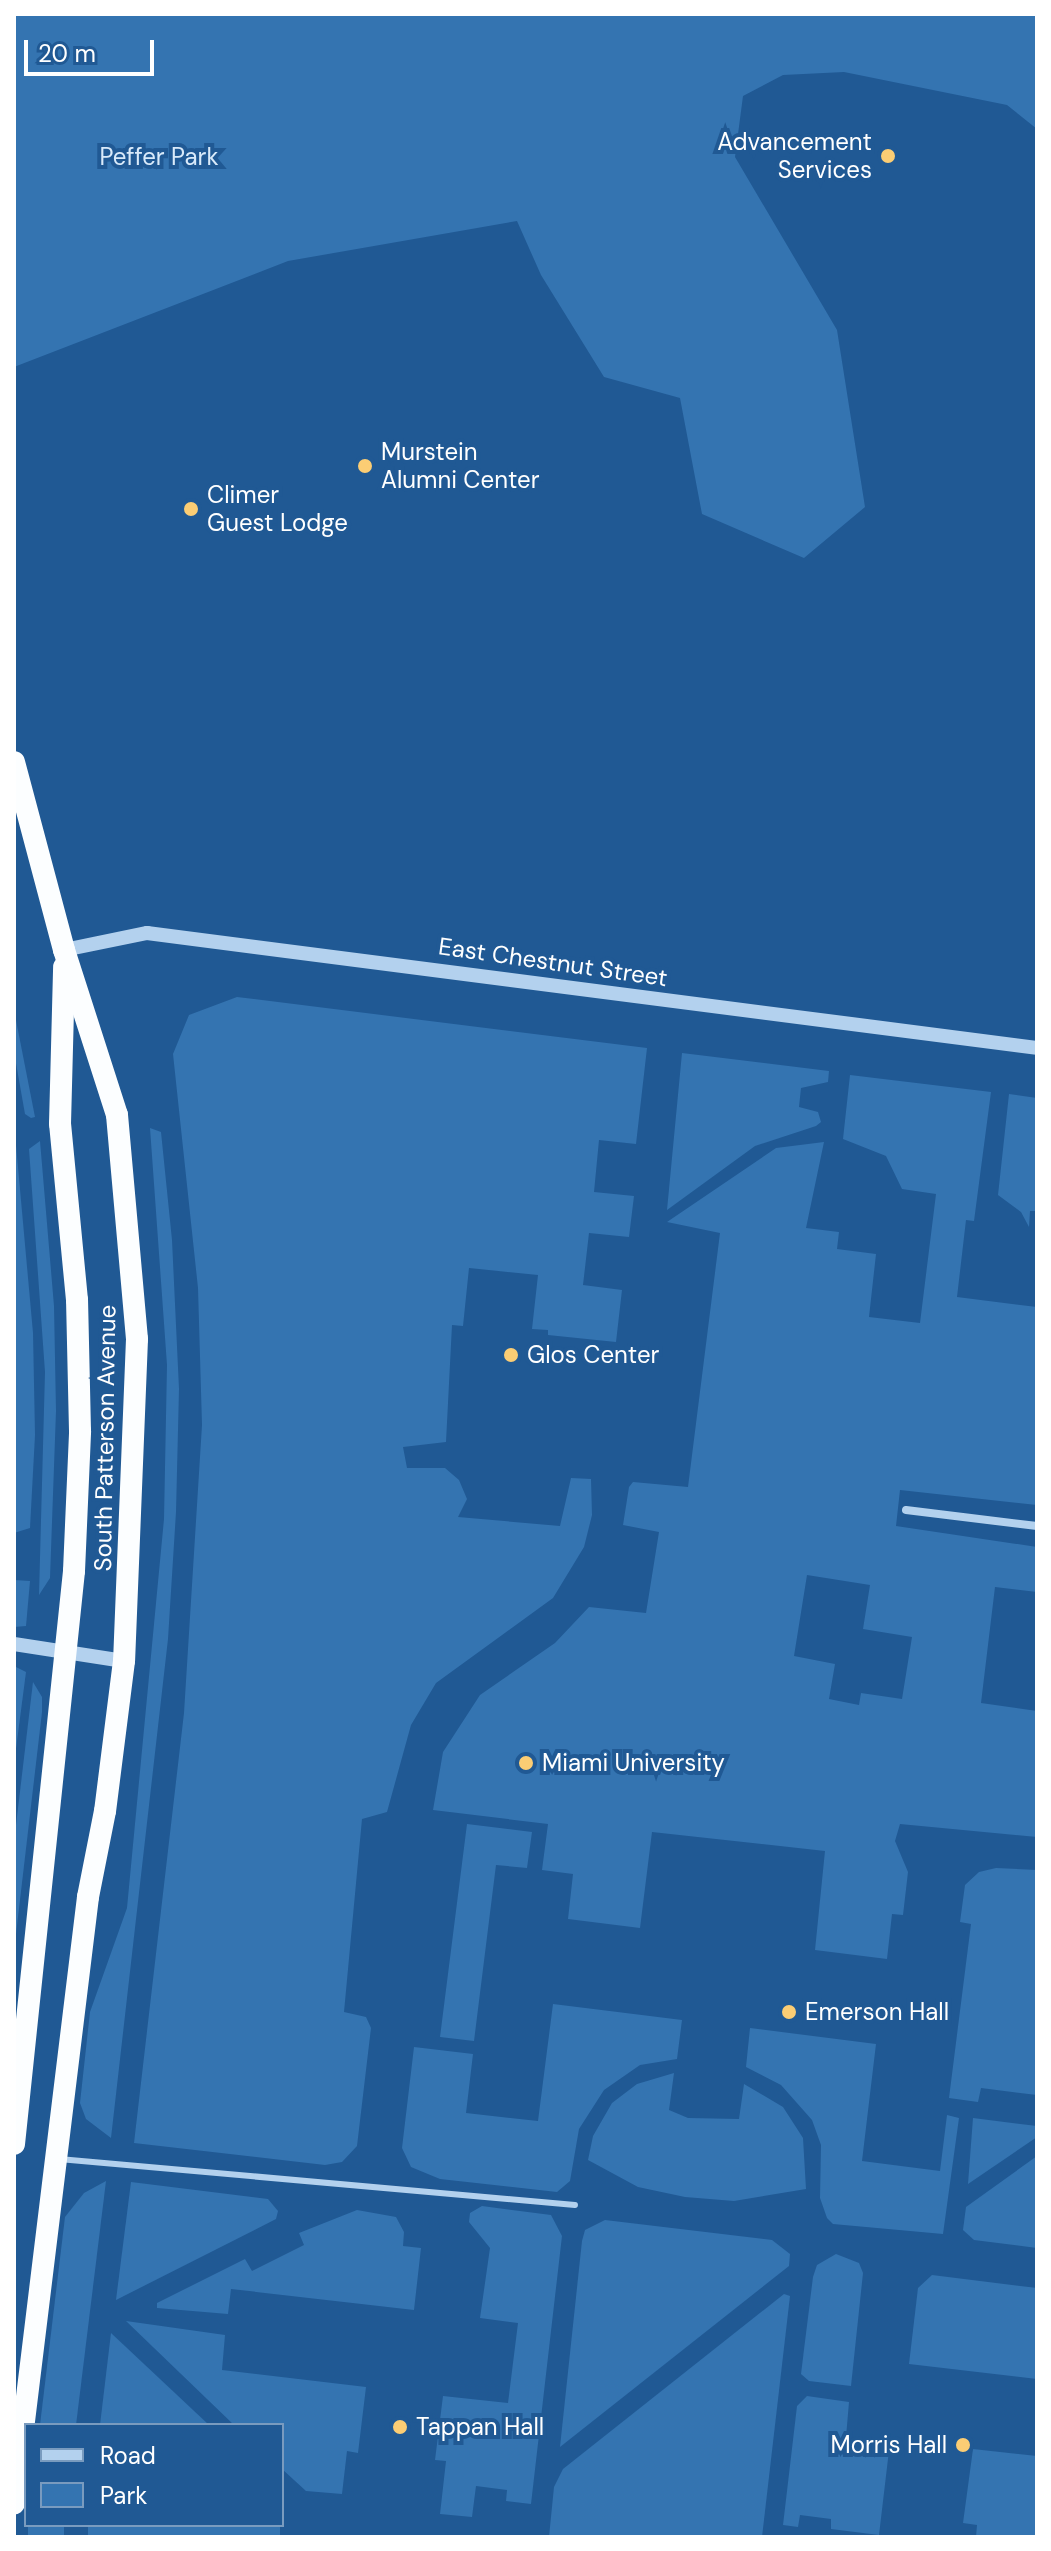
<!DOCTYPE html>
<html>
<head>
<meta charset="utf-8">
<style>
	body { margin:0 }
	#map { position:relative; width:1051px; height:2551px; overflow:hidden; background:#205994; font-family:"DM Sans",sans-serif }
	div>[style] { position:absolute }
	[style*='--x'] { left:calc(var(--x)*1px); top:calc(var(--y)*1px); width:calc(var(--w)*1px); rotate:calc(var(--a)*1deg) }
	.green>* { inset:0; background:#3474b1; transform-origin:0 0 }
	.service>* { height:6px; margin:-3px; padding:0 3px; transform-origin:3px; border-radius:3px; background:#b3d1ee }
	.minor>* { height:8px; margin:-4px; padding:0 4px; transform-origin:4px; border-radius:4px; background:#b3d1ee }
	.tertiary>* { height:14px; margin:-7px; padding:0 7px; transform-origin:7px; border-radius:7px; background:#b3d1ee }
	.trunk>* { height:22px; margin:-11px; padding:0 11px; transform-origin:11px; border-radius:11px; background:#fcfeff }
	.dots>* { width:22px; height:22px; translate:-50% -50%; box-sizing:border-box; border:4px solid #205994; border-radius:50% }
	span { translate:-50% -50%; white-space:nowrap; text-align:center; line-height:1.15; -webkit-text-stroke:8px #205994; paint-order:stroke }
	.poi-label { font-size:24px; color:#fff }
	.right { translate:-100% -50%; text-align:right }
	.left { translate:0 -50%; text-align:left }
	.park-label { font-size:24px; color:#d9eafa }
	.street-label { font-size:24px; color:#fff }
	.frame { position:absolute; inset:0; border:16px solid #fff; pointer-events:none }
	.legend { position:absolute; left:24px; top:2423px; width:260px; height:104px; box-sizing:border-box; background:#205994; border:2px solid #799bbf; margin:0; padding:10px 14px; list-style:none; font-size:24px; color:#fff }
	.legend li { display:flex; align-items:center; gap:16px; height:40px }
	.legend b { width:40px; border:2px solid #799bbf }
	.scale { position:absolute; left:24px; top:40px; width:130px; height:36px; box-sizing:border-box; border:4px solid #fff; border-top:0; padding-left:10px; font-size:24px; line-height:28px; white-space:nowrap; color:#fff; -webkit-text-stroke:6px #205994; paint-order:stroke }
</style>
</head>
<body>
<div id="map">
	<div class="green">
		<div style="clip-path:polygon(14px 14px,1037px 14px,1037px 129px,1007px 105px,844px 72px,783px 75px,743px 96px,735px 157px,837px 330px,865px 507px,804px 558px,702px 514px,680px 398px,604px 377px,541px 275px,517px 221px,288px 261px,14px 367px)"></div>
		<div style="clip-path:polygon(237px 997px,647px 1048px,636px 1144px,599px 1140px,594px 1192px,634px 1196px,629px 1237px,589px 1233px,583px 1285px,622px 1290px,616px 1342px,548px 1335px,548px 1330px,532px 1329px,538px 1275px,469px 1268px,463px 1326px,452px 1325px,446px 1442px,403px 1447px,407px 1468px,445px 1468px,459px 1480px,467px 1499px,458px 1517px,560px 1526px,571px 1478px,591px 1479px,592px 1515px,584px 1547px,553px 1598px,436px 1683px,411px 1725px,387px 1812px,362px 1819px,344px 2012px,366px 2017px,371px 2028px,357px 2146px,342px 2162px,325px 2165px,134px 2143px,184px 1713px,202px 1425px,198px 1288px,173px 1054px,189px 1015px)"></div>
		<div style="clip-path:polygon(14px 1010px,35px 1117px,31px 1118px,25px 1114px,14px 1052px)"></div>
		<div style="clip-path:polygon(682px 1053px,829px 1071px,828px 1082px,801px 1088px,799px 1107px,818px 1112px,821px 1122px,816px 1126px,755px 1146px,667px 1210px)"></div>
		<div style="clip-path:polygon(evenodd,850px 1075px,991px 1092px,974px 1221px,966px 1220px,957px 1297px,1037px 1307px,1037px 1505px,900px 1490px,896px 1526px,1037px 1547px,1037px 1592px,995px 1587px,981px 1703px,1037px 1711px,1037px 1837px,900px 1824px,895px 1841px,908px 1872px,903px 1915px,892px 1914px,887px 1959px,815px 1950px,825px 1851px,652px 1832px,640px 1928px,568px 1919px,573px 1874px,542px 1870px,548px 1824px,433px 1810px,443px 1752px,480px 1695px,555px 1643px,589px 1607px,646px 1613px,659px 1532px,623px 1525px,629px 1487px,633px 1482px,688px 1487px,720px 1233px,667px 1222px,776px 1148px,824px 1142px,806px 1228px,839px 1232px,837px 1249px,876px 1254px,869px 1317px,920px 1323px,936px 1194px,902px 1189px,886px 1156px,843px 1139px,850px 1075px,807px 1575px,870px 1585px,863px 1629px,912px 1637px,902px 1699px,861px 1693px,859px 1705px,829px 1699px,835px 1664px,794px 1656px,807px 1575px)"></div>
		<div style="clip-path:polygon(1009px 1094px,1037px 1098px,1037px 1211px,1030px 1211px,1029px 1227px,1021px 1212px,998px 1195px)"></div>
		<div style="clip-path:polygon(14px 1123px,33px 1333px,35px 1435px,30px 1528px,14px 1533px)"></div>
		<div style="clip-path:polygon(150px 1128px,161px 1132px,172px 1240px,179px 1389px,176px 1512px,168px 1639px,111px 2138px,86px 2119px,80px 2103px,90px 2012px,127px 1908px,164px 1519px,167px 1365px)"></div>
		<div style="clip-path:polygon(40px 1141px,54px 1306px,56px 1411px,50px 1578px,39px 1595px,45px 1372px,29px 1149px)"></div>
		<div style="clip-path:polygon(14px 1580px,30px 1581px,26px 1626px,14px 1627px)"></div>
		<div style="clip-path:polygon(14px 1666px,26px 1672px,14px 1764px)"></div>
		<div style="clip-path:polygon(33px 1682px,42px 1697px,42px 1712px,14px 1951px,14px 1842px)"></div>
		<div style="clip-path:polygon(467px 1824px,532px 1832px,527px 1868px,496px 1865px,474px 2041px,440px 2037px)"></div>
		<div style="clip-path:polygon(996px 1868px,1037px 1870px,1037px 2095px,981px 2088px,978px 2102px,949px 2098px,971px 1924px,960px 1922px,965px 1885px,979px 1872px)"></div>
		<div style="clip-path:polygon(553px 2004px,682px 2020px,677px 2059px,640px 2065px,604px 2090px,579px 2129px,570px 2181px,557px 2192px,440px 2179px,411px 2167px,402px 2148px,414px 2047px,473px 2054px,466px 2113px,538px 2121px)"></div>
		<div style="clip-path:polygon(750px 2028px,876px 2044px,862px 2161px,940px 2171px,947px 2115px,959px 2118px,943px 2234px,833px 2224px,827px 2218px,820px 2198px,821px 2145px,812px 2120px,781px 2085px,746px 2067px)"></div>
		<div style="clip-path:polygon(674px 2073px,669px 2110px,688px 2118px,739px 2119px,744px 2084px,783px 2107px,803px 2138px,806px 2189px,734px 2201px,685px 2197px,638px 2187px,588px 2160px,593px 2136px,612px 2103px,637px 2084px)"></div>
		<div style="clip-path:polygon(973px 2118px,1037px 2126px,1037px 2137px,968px 2184px)"></div>
		<div style="clip-path:polygon(1037px 2156px,1037px 2248px,974px 2240px,963px 2230px,966px 2207px)"></div>
		<div style="clip-path:polygon(106px 2181px,76px 2425px,40px 2425px,65px 2217px,84px 2193px)"></div>
		<div style="clip-path:polygon(131px 2182px,268px 2199px,278px 2211px,276px 2219px,116px 2300px)"></div>
		<div style="clip-path:polygon(482px 2206px,551px 2215px,562px 2236px,531px 2504px,506px 2501px,507px 2490px,476px 2486px,472px 2517px,440px 2514px,446px 2461px,435px 2460px,443px 2396px,508px 2403px,518px 2323px,480px 2318px,490px 2248px,469px 2222px,470px 2213px)"></div>
		<div style="clip-path:polygon(357px 2210px,396px 2217px,404px 2232px,403px 2246px,421px 2248px,414px 2310px,231px 2289px,228px 2314px,157px 2308px,157px 2303px,245px 2259px,252px 2271px,304px 2245px,299px 2233px)"></div>
		<div style="clip-path:polygon(605px 2220px,772px 2240px,790px 2254px,789px 2266px,560px 2447px,582px 2241px,585px 2230px)"></div>
		<div style="clip-path:polygon(836px 2254px,859px 2263px,863px 2273px,851px 2386px,809px 2381px,801px 2374px,813px 2277px,817px 2265px)"></div>
		<div style="clip-path:polygon(932px 2275px,1037px 2288px,1037px 2379px,909px 2364px,918px 2288px)"></div>
		<div style="clip-path:polygon(784px 2294px,790px 2296px,762px 2537px,549px 2537px,554px 2487px,563px 2469px)"></div>
		<div style="clip-path:polygon(126px 2321px,225px 2335px,222px 2370px,366px 2387px,358px 2453px,347px 2451px,342px 2494px,306px 2491px,282px 2469px,282px 2425px,234px 2425px)"></div>
		<div style="clip-path:polygon(111px 2333px,209px 2425px,100px 2425px)"></div>
		<div style="clip-path:polygon(807px 2396px,849px 2402px,846px 2437px,890px 2442px,879px 2535px,831px 2529px,831px 2519px,800px 2515px,798px 2527px,783px 2525px,797px 2406px)"></div>
		<div style="clip-path:polygon(973px 2449px,1037px 2456px,1037px 2537px,976px 2537px,977px 2525px,963px 2523px)"></div>
		<div style="left:28px;top:2525px;width:36px;height:12px"></div>
		<div style="left:88px;top:2525px;width:192px;height:12px"></div>
	</div>
	<div class="service">
		<div style="--x:59;--y:2159;--w:518;--a:5.09"></div>
	</div>
	<div class="minor">
		<div style="--x:906;--y:1510;--w:132;--a:7"></div>
	</div>
	<div class="tertiary">
		<div style="--x:64;--y:950;--w:85;--a:-11.6"></div>
		<div style="--x:147;--y:933;--w:897;--a:7.36"></div>
		<div style="--x:14;--y:1644;--w:111;--a:8.8"></div>
	</div>
	<div class="trunk">
		<div style="--x:14;--y:762;--w:195;--a:75.1"></div>
		<div style="--x:64;--y:950;--w:173;--a:72.2"></div>
		<div style="--x:117;--y:1115;--w:225;--a:84.9"></div>
		<div style="--x:137;--y:1339;--w:322;--a:92.3"></div>
		<div style="--x:124;--y:1661;--w:151;--a:97.2"></div>
		<div style="--x:105;--y:1811;--w:88;--a:101.2"></div>
		<div style="--x:88;--y:1897;--w:611;--a:96.96"></div>
		<div style="--x:14;--y:2144;--w:576;--a:-84.02"></div>
		<div style="--x:74;--y:1571;--w:140;--a:-87.5"></div>
		<div style="--x:80;--y:1431;--w:131;--a:-91.3"></div>
		<div style="--x:77;--y:1300;--w:177;--a:-95.5"></div>
		<div style="--x:60;--y:1124;--w:157;--a:-88.5"></div>
	</div>
	<div class="dots">
		<div style="left:888px;top:156px;background:#fbcd74"></div>
		<div style="left:365px;top:466px;background:#fbcd74"></div>
		<div style="left:191px;top:509px;background:#fbcd74"></div>
		<div style="left:511px;top:1355px;background:#fbcd74"></div>
		<div style="left:526px;top:1763px;background:#fbcd74"></div>
		<div style="left:789px;top:2012px;background:#fbcd74"></div>
		<div style="left:400px;top:2427px;background:#fbcd74"></div>
		<div style="left:963px;top:2445px;background:#fbcd74"></div>
	</div>
	<div class="poi-label">
		<span class="right" style="left:872px;top:156px">Advancement<br>Services</span>
		<span class="left" style="left:381px;top:466px">Murstein<br>Alumni Center</span>
		<span class="left" style="left:207px;top:509px">Climer<br>Guest Lodge</span>
		<span class="left" style="left:527px;top:1355px">Glos Center</span>
		<span class="left" style="left:542px;top:1763px">Miami University</span>
		<span class="left" style="left:805px;top:2012px">Emerson Hall</span>
		<span class="left" style="left:416px;top:2427px">Tappan Hall</span>
		<span class="right" style="left:947px;top:2445px">Morris Hall</span>
	</div>
	<div class="park-label">
		<span style="left:159px;top:157px">Peffer Park</span>
	</div>
	<div class="street-label">
		<span style="left:553px;top:962px;rotate:8deg">East Chestnut Street</span>
		<span style="left:105px;top:1438px;rotate:-89deg">South Patterson Avenue</span>
	</div>
	<div class="frame"></div>
	<ul class="legend">
	<li><b style="height:10px;background:#b3d1ee"></b>Road</li>
	<li><b style="height:22px;background:#3474b1"></b>Park</li>
	</ul>
	<div class="scale">20 m</div>
</div>
</body>
</html>
